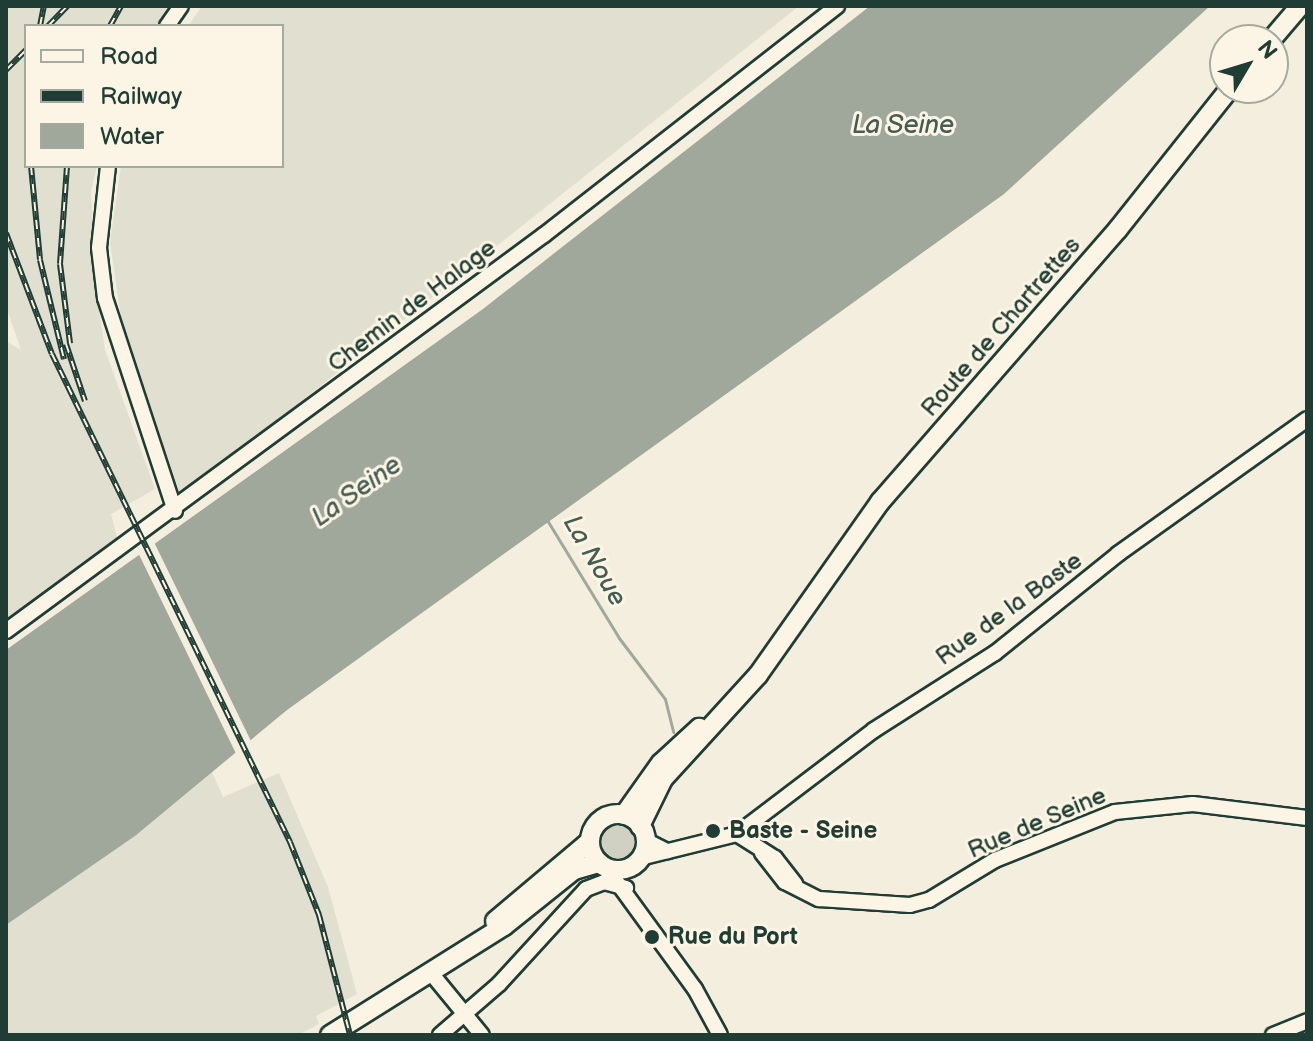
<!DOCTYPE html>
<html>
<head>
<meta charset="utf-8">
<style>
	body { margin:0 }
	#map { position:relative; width:1313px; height:1041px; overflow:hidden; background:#f3eede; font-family:"Balsamiq Sans",sans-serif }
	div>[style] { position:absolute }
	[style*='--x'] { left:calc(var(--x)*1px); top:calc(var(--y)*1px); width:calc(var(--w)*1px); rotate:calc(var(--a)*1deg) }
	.built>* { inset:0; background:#e1dfd0 }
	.green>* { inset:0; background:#d0d1c2 }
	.round { border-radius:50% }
	.water>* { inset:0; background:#a0a89b }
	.pier>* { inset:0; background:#f3eede; transform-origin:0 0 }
	.stream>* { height:3px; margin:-1.5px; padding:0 1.5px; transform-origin:1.5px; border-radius:1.5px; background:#a0a89b }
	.roads { filter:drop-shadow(2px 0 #1f3d34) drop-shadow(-2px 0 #1f3d34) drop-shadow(0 2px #1f3d34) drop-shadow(0 -2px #1f3d34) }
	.minor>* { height:14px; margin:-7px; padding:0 7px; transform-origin:7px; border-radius:7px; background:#fcf5e5 }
	.major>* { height:18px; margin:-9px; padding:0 9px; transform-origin:9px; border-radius:9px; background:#fcf5e5 }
	.major>.ring { margin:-9px; padding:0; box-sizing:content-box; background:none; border:18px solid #fcf5e5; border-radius:50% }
	.rail>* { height:6px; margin-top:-3px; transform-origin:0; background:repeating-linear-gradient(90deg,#fcf5e5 0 9px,#1f3d34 0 18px); box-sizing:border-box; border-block:2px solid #1f3d34 }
	.dots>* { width:22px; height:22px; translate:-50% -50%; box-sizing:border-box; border:4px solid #fcf5e5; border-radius:50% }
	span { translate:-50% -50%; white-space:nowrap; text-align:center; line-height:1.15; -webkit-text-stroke:6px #fcf5e5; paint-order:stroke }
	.street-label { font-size:24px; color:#1f3d34 }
	.poi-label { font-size:24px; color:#1f3d34; font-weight:700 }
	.left { translate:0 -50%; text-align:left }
	.water-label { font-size:26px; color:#465d53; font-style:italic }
	.frame { position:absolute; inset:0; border:8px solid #1f3d34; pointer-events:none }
	.legend { position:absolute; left:24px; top:24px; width:260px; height:144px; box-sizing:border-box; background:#fcf5e5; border:2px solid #a4ab9e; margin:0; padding:10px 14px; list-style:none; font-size:24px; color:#1f3d34 }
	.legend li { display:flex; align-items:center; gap:16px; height:40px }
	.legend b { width:40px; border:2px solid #a4ab9e }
	.north { position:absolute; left:1209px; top:24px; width:80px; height:80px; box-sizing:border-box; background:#fcf5e5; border:2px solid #a4ab9e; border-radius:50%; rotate:52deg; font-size:22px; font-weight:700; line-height:32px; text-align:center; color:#1f3d34 }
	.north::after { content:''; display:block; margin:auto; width:28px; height:36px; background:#1f3d34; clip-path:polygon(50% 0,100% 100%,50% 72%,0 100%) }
</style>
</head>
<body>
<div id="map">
	<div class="built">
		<div style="clip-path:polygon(6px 6px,168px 6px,156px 26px,26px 26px,26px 166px,97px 166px,91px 191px,95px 283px,105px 350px,155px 489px,111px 514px,118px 541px,6px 622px,6px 341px,21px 350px,6px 306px)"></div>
		<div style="clip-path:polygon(202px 6px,799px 6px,187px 492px,179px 491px,123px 331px,110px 242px,121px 166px,282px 166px,282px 26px,188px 26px)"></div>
		<div style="clip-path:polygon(212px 772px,223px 797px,279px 773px,328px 887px,357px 994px,316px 1016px,319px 1024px,298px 1035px,6px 1035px,6px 925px,135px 836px)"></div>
	</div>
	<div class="green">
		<div class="round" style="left:598px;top:821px;width:40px;height:40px"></div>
	</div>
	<div class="water">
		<div style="clip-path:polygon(870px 6px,1210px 6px,1004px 194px,287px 710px,135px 836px,6px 925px,6px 650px,483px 309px)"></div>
	</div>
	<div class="pier">
		<div style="left:153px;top:540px;width:228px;height:19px;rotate:64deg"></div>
	</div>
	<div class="stream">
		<div style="--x:547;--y:520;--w:138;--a:58.6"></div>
		<div style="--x:619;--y:638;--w:76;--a:53"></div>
		<div style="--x:665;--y:699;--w:34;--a:76"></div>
	</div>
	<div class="roads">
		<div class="minor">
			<div style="--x:167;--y:26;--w:24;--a:-55"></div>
			<div style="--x:108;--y:166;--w:82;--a:96.3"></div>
			<div style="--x:99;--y:248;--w:50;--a:83.2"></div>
			<div style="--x:105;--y:298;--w:224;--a:71.8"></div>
			<div style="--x:6;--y:631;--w:668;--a:-36.36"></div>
			<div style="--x:544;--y:235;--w:372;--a:-38"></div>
			<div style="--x:737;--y:834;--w:172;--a:-37.2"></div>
			<div style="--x:874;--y:730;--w:143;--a:-32.5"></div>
			<div style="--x:995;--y:653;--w:158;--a:-38.8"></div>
			<div style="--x:1118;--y:554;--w:232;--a:-35.5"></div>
			<div style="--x:737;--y:834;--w:45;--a:32.3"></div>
			<div style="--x:775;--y:858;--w:33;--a:52"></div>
			<div style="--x:645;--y:840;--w:25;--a:27"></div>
			<div style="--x:762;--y:853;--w:37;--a:52"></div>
			<div style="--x:785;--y:882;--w:38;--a:27"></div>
			<div style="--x:819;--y:899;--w:91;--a:3.8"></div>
			<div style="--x:910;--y:905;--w:20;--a:-15"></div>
			<div style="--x:929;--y:900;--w:77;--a:-31.2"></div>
			<div style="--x:995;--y:860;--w:129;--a:-21.8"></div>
			<div style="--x:1115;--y:812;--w:78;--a:-5.9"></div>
			<div style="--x:1193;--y:804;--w:115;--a:7"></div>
			<div style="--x:640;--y:858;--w:100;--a:-13.9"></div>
			<div style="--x:606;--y:867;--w:151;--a:53.9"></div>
			<div style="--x:695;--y:989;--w:52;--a:61.5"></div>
			<div style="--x:431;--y:973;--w:80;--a:50.6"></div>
			<div style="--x:440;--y:1035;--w:78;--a:-40.8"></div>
			<div style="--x:499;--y:984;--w:129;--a:-47.5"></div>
			<div style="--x:586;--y:889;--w:19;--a:-21"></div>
			<div style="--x:604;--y:882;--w:23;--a:15"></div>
			<div style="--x:1273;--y:1035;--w:37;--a:-22"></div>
		</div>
		<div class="major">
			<div style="--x:1271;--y:40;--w:45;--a:-49.5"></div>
			<div class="ring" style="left:590px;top:814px;width:38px;height:38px"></div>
			<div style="--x:624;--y:815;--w:64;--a:-54.6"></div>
			<div style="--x:661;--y:763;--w:52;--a:-42.6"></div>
			<div style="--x:640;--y:826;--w:52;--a:-63.9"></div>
			<div style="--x:663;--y:779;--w:141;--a:-47.6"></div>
			<div style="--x:758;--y:675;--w:212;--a:-54.8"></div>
			<div style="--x:880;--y:502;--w:362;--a:-48.9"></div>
			<div style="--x:1118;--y:229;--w:180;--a:-51.5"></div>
			<div style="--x:495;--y:921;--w:124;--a:-40.1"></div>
			<div style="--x:330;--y:1035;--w:205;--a:-32.1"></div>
			<div style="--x:504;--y:926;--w:90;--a:-38.7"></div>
			<div style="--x:574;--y:870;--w:26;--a:-16"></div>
		</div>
	</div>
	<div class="rail">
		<div style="--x:40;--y:26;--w:20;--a:-79"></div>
		<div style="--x:48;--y:26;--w:28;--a:-46"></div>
		<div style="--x:110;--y:26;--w:23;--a:-61"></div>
		<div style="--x:6;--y:70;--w:28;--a:-45"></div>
		<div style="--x:31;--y:166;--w:94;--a:84.5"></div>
		<div style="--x:40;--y:260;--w:102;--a:76.4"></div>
		<div style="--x:67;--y:166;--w:98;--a:94.1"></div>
		<div style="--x:60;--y:264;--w:80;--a:82.8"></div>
		<div style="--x:6;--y:233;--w:129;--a:69.2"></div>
		<div style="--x:52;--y:354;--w:543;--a:64"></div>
		<div style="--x:290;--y:842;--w:79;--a:68.3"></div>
		<div style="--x:319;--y:915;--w:124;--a:75.5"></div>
		<div style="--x:66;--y:344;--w:60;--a:71.6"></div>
	</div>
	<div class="dots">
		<div style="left:713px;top:831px;background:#1f3d34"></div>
		<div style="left:652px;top:937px;background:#1f3d34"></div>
	</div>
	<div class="street-label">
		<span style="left:412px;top:306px;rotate:-37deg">Chemin de Halage</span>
		<span style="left:1001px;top:327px;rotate:-49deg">Route de Chartrettes</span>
		<span style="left:1009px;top:609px;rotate:-36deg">Rue de la Baste</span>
		<span style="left:1037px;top:823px;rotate:-23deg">Rue de Seine</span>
	</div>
	<div class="poi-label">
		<span class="left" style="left:729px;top:831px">Baste - Seine</span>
		<span class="left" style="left:668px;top:937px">Rue du Port</span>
	</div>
	<div class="water-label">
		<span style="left:903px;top:126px">La Seine</span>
		<span style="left:357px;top:492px;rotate:-35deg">La Seine</span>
		<span style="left:594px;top:561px;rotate:60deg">La Noue</span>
	</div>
	<div class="frame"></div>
	<ul class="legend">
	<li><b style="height:10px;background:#fcf5e5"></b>Road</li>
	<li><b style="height:10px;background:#1f3d34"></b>Railway</li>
	<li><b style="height:22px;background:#a0a89b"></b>Water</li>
	</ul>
	<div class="north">N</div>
</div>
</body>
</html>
